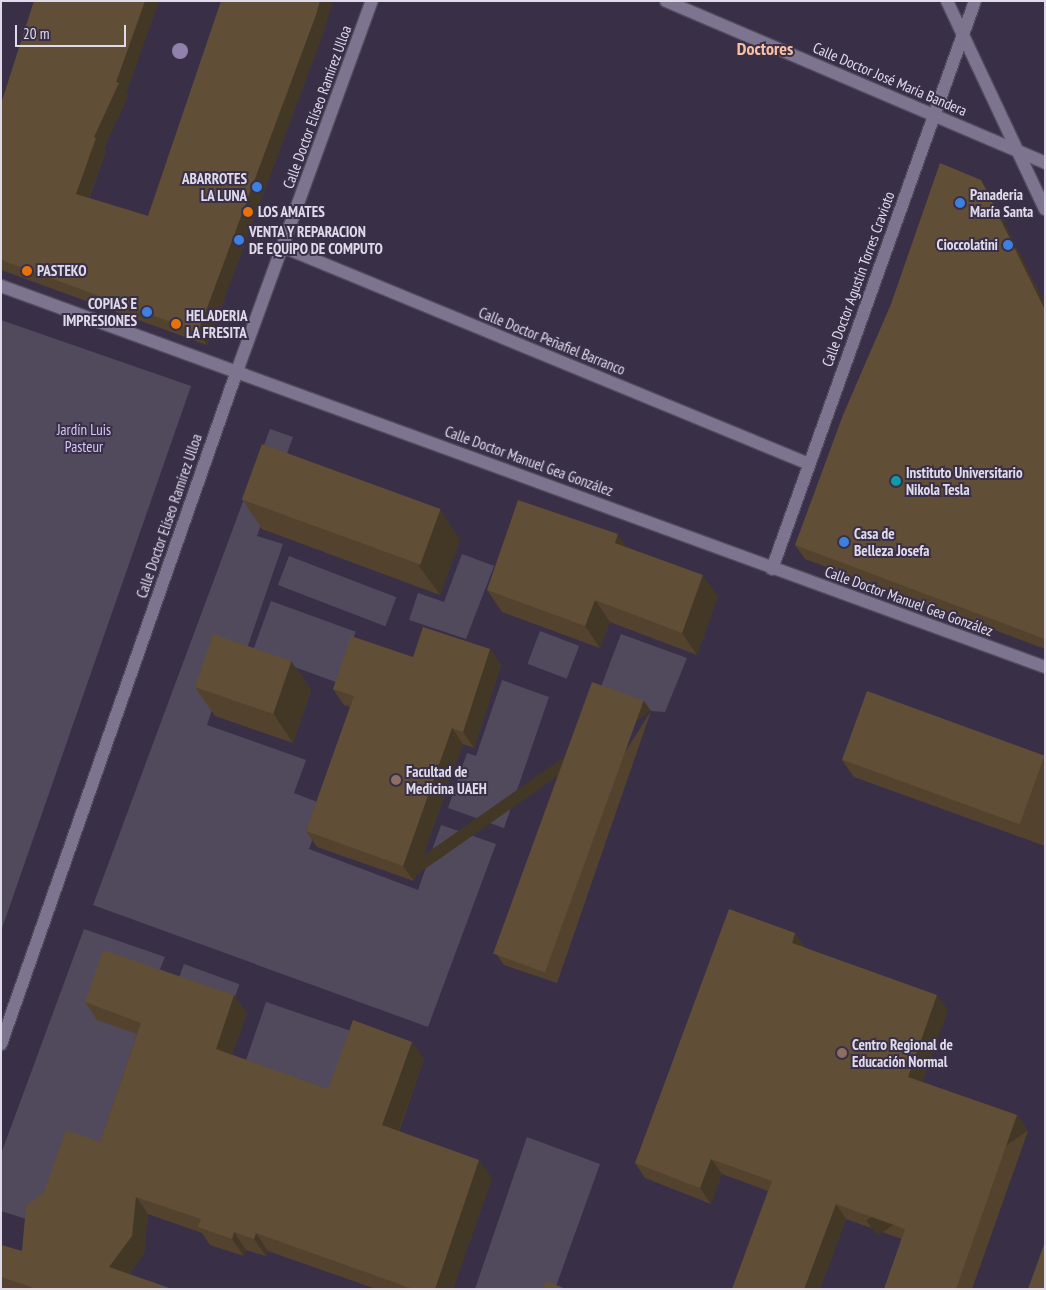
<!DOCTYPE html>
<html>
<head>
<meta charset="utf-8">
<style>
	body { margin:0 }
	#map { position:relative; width:1046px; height:1290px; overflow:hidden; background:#393048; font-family:"PT Sans Narrow",sans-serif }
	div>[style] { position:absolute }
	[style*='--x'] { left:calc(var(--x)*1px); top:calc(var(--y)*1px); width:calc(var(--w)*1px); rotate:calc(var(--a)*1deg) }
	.green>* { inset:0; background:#514a5d; transform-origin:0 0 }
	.roads { filter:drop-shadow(1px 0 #524b5f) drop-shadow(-1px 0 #524b5f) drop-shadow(0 1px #524b5f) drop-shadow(0 -1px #524b5f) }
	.minor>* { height:12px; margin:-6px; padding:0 6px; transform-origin:6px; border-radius:6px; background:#7d748f }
	.trees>* { width:16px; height:16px; margin:-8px; border-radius:50%; background:#9082aa }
	.wall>* { inset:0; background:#53432e }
	.shaded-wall>* { inset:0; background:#433726; transform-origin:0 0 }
	.building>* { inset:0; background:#604e36; transform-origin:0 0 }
	.dots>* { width:14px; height:14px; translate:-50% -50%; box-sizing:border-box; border:2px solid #393048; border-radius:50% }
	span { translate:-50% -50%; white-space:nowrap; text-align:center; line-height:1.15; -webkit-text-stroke:4px #393048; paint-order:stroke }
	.street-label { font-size:15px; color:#e0dbeb }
	.poi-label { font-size:15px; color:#e0dbeb; font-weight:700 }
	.right { translate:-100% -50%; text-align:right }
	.left { translate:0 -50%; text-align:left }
	.park-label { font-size:15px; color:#d8c6fb }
	.quarter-label { font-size:18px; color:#fbc0a0; font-weight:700 }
	.frame { position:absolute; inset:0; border:2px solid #e0dbeb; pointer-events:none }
	.scale { position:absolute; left:15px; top:25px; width:111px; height:22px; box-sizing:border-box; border:2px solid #e0dbeb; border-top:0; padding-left:6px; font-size:15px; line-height:18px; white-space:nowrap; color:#e0dbeb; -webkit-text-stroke:4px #393048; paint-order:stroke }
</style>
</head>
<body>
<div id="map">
	<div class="green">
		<div style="clip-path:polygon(1px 320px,191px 386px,1px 931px)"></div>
		<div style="clip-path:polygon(270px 429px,293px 437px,257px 536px,283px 544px,243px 660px,230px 656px,207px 725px,306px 760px,294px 793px,325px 805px,309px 849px,418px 890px,441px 825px,496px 844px,428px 1027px,93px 905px)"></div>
		<div style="clip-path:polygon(462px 554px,494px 566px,466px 639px,409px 620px,418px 593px,444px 602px)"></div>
		<div style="left:289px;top:556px;width:115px;height:31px;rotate:21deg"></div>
		<div style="left:271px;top:601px;width:90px;height:54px;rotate:20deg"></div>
		<div style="left:540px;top:631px;width:42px;height:35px;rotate:21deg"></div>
		<div style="clip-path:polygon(621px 634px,687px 658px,665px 712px,651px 711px,599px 692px)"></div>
		<div style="clip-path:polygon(502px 680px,549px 697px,504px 828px,448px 808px,467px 753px,476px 756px)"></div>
		<div style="clip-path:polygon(84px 929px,165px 957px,155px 981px,153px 1040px,112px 1160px,39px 1223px,1px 1211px,1px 1154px)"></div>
		<div style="left:184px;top:964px;width:59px;height:25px;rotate:20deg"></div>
		<div style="clip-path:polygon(266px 1002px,360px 1034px,323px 1134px,244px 1066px)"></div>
		<div style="clip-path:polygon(527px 1137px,600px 1164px,555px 1289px,475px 1289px)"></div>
	</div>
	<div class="roads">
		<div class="minor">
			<div style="--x:666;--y:1;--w:412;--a:23.1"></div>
			<div style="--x:947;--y:1;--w:230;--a:64.8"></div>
			<div style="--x:283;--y:247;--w:569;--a:22.42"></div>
			<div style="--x:1;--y:286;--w:1111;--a:20.05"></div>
			<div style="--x:772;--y:569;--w:603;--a:-70.33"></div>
			<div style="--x:1;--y:1044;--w:713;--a:-70.68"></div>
			<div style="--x:237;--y:371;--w:394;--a:-70"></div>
		</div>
	</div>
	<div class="trees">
		<div style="left:180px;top:51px"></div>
	</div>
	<div class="wall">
		<div style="clip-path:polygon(34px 1px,159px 1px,126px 93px,128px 96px,104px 148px,106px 151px,89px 198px,148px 216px,325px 28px,207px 345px,1px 270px,1px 101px,2px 101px)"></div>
		<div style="clip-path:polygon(981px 180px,990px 194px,1045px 304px,1045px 649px,805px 559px,795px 545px)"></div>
		<div style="clip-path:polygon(242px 499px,440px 510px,460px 540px,440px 595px,262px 529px)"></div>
		<div style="clip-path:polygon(627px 548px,718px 596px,697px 655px,610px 622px,600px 648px,502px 612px,487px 590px)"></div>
		<div style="clip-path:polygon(490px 649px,501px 665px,474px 748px,463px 744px,414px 881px,317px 847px,306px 831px,350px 707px,344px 705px,333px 689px,413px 657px)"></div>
		<div style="clip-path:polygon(291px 661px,311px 690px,293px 743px,215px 716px,195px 687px)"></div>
		<div style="clip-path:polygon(651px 711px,557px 983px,504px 965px,497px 955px)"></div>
		<div style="clip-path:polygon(1045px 755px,1045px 846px,854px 777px,842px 760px)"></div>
		<div style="clip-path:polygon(795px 933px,805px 948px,948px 1010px,922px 1082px,1017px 1115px,1028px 1131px,972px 1289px,884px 1289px,902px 1239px,846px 1219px,820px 1289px,732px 1289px,768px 1191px,722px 1174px,711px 1204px,645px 1178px,635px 1163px)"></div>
		<div style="clip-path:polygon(234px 995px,247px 1013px,232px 1055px,328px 1089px,424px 1059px,399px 1131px,492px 1178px,453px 1289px,376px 1289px,268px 1251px,266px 1256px,246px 1250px,244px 1256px,210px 1245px,202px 1233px,148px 1214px,144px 1254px,129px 1274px,172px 1289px,1px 1289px,1px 1245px,22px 1251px,44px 1192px,100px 1142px,137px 1034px,97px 1020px,85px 1002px)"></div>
	</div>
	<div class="shaded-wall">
		<div style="clip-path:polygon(145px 1px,159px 1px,126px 93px,128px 96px,104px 148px,106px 151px,85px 207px,76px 194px,94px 137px,116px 82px)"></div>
		<div style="clip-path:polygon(320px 1px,333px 1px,325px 28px,207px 345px,198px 332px)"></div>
		<div style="clip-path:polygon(981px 180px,990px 194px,1045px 304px,1045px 310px)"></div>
		<div style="clip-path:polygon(440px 510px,460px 540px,440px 595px,419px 566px)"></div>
		<div style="clip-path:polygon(618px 534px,633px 556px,615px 543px)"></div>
		<div style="clip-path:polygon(703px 575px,718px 596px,697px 655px,682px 633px)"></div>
		<div style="clip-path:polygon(595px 600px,610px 622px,600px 648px,585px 626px)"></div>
		<div style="clip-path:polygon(490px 649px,501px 665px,474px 748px,463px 732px)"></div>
		<div style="clip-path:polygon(291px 661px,311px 690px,293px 743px,273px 713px)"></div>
		<div style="left:644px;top:701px;width:12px;height:288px;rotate:55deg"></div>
		<div style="clip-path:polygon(452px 728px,463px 744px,414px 881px,403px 866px)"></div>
		<div style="clip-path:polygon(795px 933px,806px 949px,792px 943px)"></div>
		<div style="clip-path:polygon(234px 995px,247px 1013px,228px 1066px,216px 1049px)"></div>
		<div style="clip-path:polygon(937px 995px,948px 1010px,919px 1092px,908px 1077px)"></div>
		<div style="clip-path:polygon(412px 1042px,424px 1059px,394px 1143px,382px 1125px)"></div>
		<div style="left:1017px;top:1115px;width:19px;height:184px;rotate:55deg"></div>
		<div style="clip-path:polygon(711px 1159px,722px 1174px,711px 1204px,700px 1188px)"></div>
		<div style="clip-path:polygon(479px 1160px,492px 1178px,453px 1289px,435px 1289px)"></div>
		<div style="clip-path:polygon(136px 1197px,148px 1214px,144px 1254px,121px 1285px,109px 1267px)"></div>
		<div style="clip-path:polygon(836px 1204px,846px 1219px,820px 1289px,804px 1289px)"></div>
		<div style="clip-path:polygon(234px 1232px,246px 1250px,244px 1256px,232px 1239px)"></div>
		<div style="clip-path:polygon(256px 1233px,268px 1251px,266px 1256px,254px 1239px)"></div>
	</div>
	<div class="building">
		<div style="clip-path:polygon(34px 1px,145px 1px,116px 82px,119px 83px,94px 137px,96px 138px,76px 194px,148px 216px,221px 1px,320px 1px,316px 15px,198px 332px,1px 260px,1px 101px,2px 101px)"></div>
		<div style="clip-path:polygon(940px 163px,981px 180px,1045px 310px,1045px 639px,795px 545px,843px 415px,891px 304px)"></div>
		<div style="left:262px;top:444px;width:190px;height:59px;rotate:20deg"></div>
		<div style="clip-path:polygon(518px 500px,618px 534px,615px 543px,703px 575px,682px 633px,595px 600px,585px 626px,487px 590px)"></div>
		<div style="clip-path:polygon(423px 627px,490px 649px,463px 732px,452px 728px,403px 866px,306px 831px,354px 696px,333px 689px,351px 636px,413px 657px)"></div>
		<div style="left:213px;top:634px;width:83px;height:56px;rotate:19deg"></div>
		<div style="left:592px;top:682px;width:55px;height:289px;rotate:20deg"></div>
		<div style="left:867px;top:691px;width:189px;height:73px;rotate:20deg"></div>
		<div style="clip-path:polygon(729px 909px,795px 933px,792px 943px,937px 995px,908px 1077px,1017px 1115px,956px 1289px,884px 1289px,905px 1229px,836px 1204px,804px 1289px,732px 1289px,772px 1181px,711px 1159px,700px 1188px,635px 1163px)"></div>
		<div style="clip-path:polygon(103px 950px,234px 995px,216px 1049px,328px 1089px,353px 1020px,412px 1042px,382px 1125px,479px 1160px,435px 1289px,413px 1289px,256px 1233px,254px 1239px,234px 1232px,232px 1239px,198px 1227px,201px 1219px,136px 1197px,132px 1236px,109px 1267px,172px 1289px,34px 1289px,34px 1288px,1px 1277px,1px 1245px,22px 1251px,26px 1206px,44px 1192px,66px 1130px,100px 1142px,141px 1023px,85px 1002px)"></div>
		<div style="clip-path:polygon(1045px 1242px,1045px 1289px,1028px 1289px)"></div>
		<div style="clip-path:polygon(546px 1281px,566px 1289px,543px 1289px)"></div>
	</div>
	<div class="dots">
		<div style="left:257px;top:187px;background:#3f7fe0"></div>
		<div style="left:960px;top:203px;background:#3f7fe0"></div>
		<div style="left:248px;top:212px;background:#e8710a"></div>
		<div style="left:239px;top:240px;background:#3f7fe0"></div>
		<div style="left:1008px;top:245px;background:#3f7fe0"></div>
		<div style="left:27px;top:271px;background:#e8710a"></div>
		<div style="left:147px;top:312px;background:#3f7fe0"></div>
		<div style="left:176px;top:324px;background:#e8710a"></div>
		<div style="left:896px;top:481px;background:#0f9aa8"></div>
		<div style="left:844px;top:542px;background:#3f7fe0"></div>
		<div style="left:396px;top:780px;background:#8d6e63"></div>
		<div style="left:842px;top:1053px;background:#8d6e63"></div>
	</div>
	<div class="street-label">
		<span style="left:890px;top:79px;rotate:23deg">Calle Doctor José María Bandera</span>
		<span style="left:317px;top:107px;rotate:-70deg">Calle Doctor Elíseo Ramírez Ulloa</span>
		<span style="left:858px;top:279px;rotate:-70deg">Calle Doctor Agustín Torres Cravioto</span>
		<span style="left:552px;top:341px;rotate:22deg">Calle Doctor Peñafiel Barranco</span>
		<span style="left:529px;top:461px;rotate:20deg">Calle Doctor Manuel Gea González</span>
		<span style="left:169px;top:516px;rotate:-71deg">Calle Doctor Elíseo Ramírez Ulloa</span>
		<span style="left:909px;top:601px;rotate:20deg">Calle Doctor Manuel Gea González</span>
	</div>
	<div class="poi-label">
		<span class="right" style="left:247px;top:187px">ABARROTES<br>LA LUNA</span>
		<span class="left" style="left:970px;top:203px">Panaderia<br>María Santa</span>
		<span class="left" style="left:258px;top:212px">LOS AMATES</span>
		<span class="left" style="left:249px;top:240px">VENTA Y REPARACION<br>DE EQUIPO DE COMPUTO</span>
		<span class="right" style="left:998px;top:245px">Cioccolatini</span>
		<span class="left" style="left:37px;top:271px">PASTEKO</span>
		<span class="right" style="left:137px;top:312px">COPIAS E<br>IMPRESIONES</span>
		<span class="left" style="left:186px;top:324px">HELADERIA<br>LA FRESITA</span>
		<span class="left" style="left:906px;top:481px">Instituto Universitario<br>Nikola Tesla</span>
		<span class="left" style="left:854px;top:542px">Casa de<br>Belleza Josefa</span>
		<span class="left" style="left:406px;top:780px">Facultad de<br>Medicina UAEH</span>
		<span class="left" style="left:852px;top:1053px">Centro Regional de<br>Educación Normal</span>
	</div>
	<div class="park-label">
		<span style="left:84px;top:438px">Jardín Luis<br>Pasteur</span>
	</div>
	<div class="quarter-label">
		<span style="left:765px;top:49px">Doctores</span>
	</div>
	<div class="frame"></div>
	<div class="scale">20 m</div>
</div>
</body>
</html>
